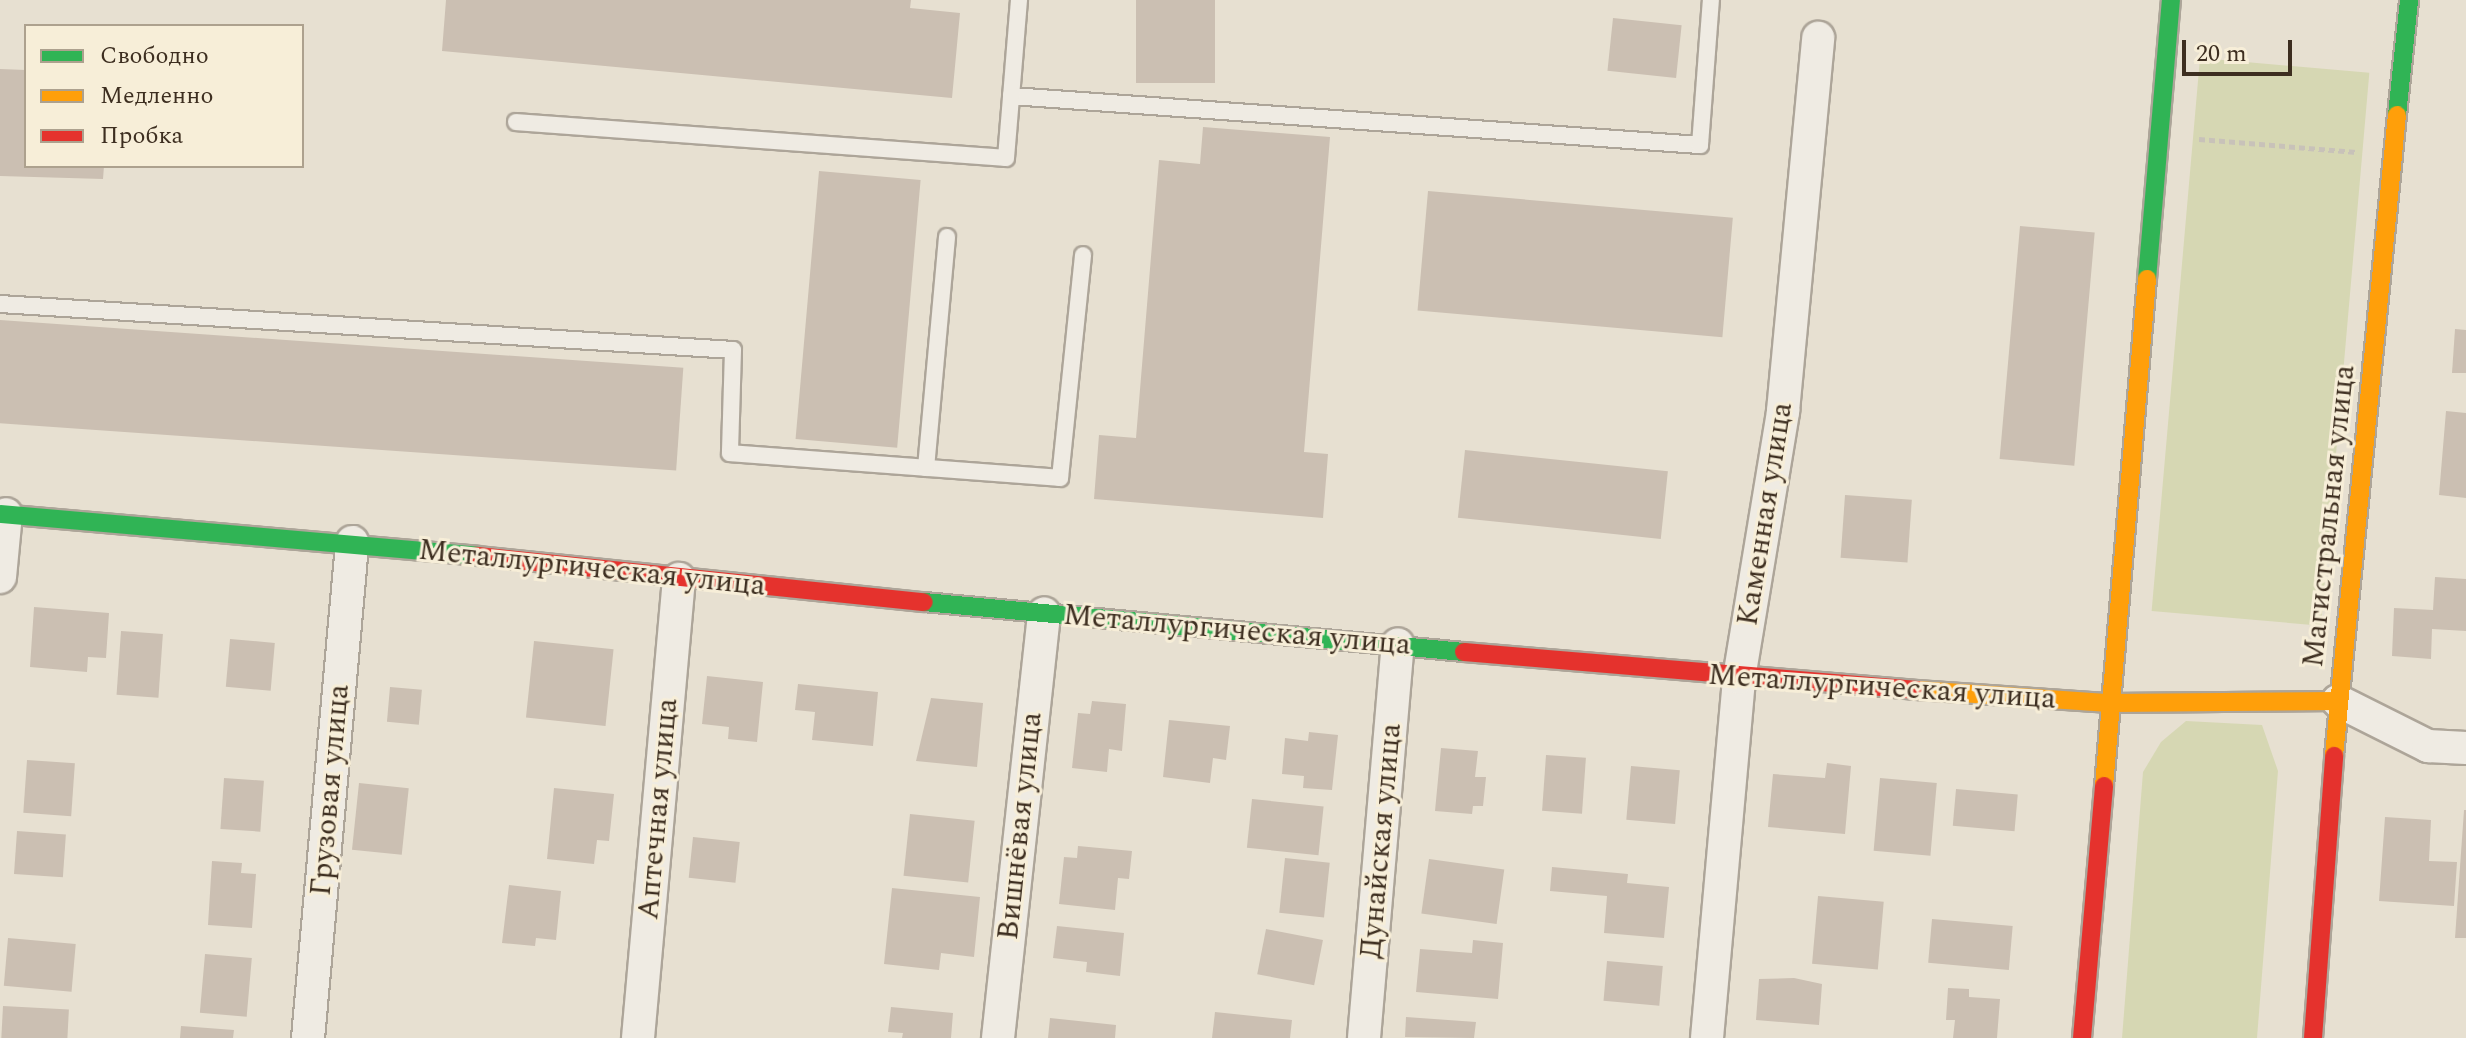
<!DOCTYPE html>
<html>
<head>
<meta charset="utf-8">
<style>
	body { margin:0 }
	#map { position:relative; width:2466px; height:1038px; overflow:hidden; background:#e7e0d1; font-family:Spectral,serif }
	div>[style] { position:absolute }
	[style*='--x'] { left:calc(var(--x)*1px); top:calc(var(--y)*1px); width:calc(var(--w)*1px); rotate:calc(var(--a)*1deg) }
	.green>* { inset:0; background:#d6d7b3; transform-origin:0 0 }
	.building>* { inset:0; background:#cbbfb2; transform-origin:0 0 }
	.path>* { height:5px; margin-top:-2.5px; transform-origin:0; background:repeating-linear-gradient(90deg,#c8c2b9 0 6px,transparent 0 10px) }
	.roads { filter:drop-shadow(2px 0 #ada599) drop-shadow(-2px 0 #ada599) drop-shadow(0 2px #ada599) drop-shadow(0 -2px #ada599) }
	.lane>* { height:16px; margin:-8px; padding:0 8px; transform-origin:8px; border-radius:8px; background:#efebe3 }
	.street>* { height:32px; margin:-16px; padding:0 16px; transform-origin:16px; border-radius:16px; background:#efebe3 }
	.fast>* { height:18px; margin:-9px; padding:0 9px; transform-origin:9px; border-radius:9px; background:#30b455 }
	.slow>* { height:18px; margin:-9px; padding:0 9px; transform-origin:9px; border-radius:9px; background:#ff9f0a }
	.jam>* { height:18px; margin:-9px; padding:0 9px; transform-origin:9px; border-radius:9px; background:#e5322d }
	span { translate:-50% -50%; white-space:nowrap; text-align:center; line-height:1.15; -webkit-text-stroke:6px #f7eed8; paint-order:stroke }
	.street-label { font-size:30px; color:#3d2e20 }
	.legend { position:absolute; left:24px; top:24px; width:280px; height:144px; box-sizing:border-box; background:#f7eed8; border:2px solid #ada18e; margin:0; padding:10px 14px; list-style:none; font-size:24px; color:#3d2e20 }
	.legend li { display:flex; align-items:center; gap:16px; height:40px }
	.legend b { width:40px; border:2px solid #ada18e }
	.scale { position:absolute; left:2182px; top:40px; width:110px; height:36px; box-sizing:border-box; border:4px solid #3d2e20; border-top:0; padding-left:10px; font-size:24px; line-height:28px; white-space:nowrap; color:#3d2e20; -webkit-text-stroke:6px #f7eed8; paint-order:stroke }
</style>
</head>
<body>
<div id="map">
	<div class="green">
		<div style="left:2200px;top:58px;width:170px;height:555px;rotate:5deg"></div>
		<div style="clip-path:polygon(2186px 721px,2262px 725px,2278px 771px,2257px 1038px,2122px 1038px,2143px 772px,2161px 742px)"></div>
	</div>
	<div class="building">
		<div style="clip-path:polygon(446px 0,911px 0,910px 8px,960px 13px,952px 98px,442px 51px)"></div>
		<div style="left:1136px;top:0;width:79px;height:83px"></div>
		<div style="left:1613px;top:18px;width:69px;height:53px;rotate:6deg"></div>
		<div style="clip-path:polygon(0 69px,26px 70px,26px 166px,104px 166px,103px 179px,0 176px)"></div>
		<div style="clip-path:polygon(1203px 127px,1330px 137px,1304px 452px,1328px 454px,1323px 518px,1094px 499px,1099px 435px,1136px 438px,1159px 160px,1200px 164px)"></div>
		<div style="left:819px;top:171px;width:102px;height:269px;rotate:5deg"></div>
		<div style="left:1428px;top:191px;width:306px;height:120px;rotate:5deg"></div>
		<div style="left:2020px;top:226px;width:75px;height:234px;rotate:5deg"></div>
		<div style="left:0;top:320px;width:685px;height:103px;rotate:4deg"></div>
		<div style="clip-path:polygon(2455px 329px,2466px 330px,2466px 373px,2452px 373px)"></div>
		<div style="clip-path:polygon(2446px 411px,2466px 413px,2466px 498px,2439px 495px)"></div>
		<div style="left:1465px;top:450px;width:204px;height:68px;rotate:6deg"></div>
		<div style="left:1845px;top:495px;width:67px;height:63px;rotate:4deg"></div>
		<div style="clip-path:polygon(2435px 577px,2466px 579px,2466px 631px,2432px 629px,2431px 659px,2392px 656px,2394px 608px,2433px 610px)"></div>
		<div style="clip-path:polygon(34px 607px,109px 613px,106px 658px,88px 657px,87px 672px,30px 667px)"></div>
		<div style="left:121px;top:631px;width:42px;height:64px;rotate:4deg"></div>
		<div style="left:230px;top:639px;width:45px;height:48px;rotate:5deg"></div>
		<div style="left:534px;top:641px;width:80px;height:77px;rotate:6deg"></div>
		<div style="clip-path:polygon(707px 676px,763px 682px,757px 742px,728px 739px,729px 727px,702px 724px)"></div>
		<div style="clip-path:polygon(798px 684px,878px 692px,873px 746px,812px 740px,815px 712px,795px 710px)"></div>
		<div style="left:390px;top:687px;width:32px;height:35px;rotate:5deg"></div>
		<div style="clip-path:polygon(931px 698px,983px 703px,977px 767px,916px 761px)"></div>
		<div style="clip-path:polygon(1092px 701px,1126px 704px,1122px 751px,1109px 749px,1107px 772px,1072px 768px,1078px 713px,1090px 714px)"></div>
		<div style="clip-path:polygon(1169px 720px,1230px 726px,1226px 760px,1213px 758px,1210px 783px,1163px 777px)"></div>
		<div style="clip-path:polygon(1309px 732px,1338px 735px,1332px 790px,1303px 788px,1304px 776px,1282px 774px,1285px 738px,1308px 741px)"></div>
		<div style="clip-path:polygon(1441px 748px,1478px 751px,1475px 777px,1486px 777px,1483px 806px,1473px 806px,1472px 814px,1435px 811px)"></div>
		<div style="left:1546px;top:755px;width:40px;height:56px;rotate:4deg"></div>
		<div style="left:27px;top:760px;width:48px;height:53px;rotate:4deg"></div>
		<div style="clip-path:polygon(1827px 763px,1851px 766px,1845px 834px,1768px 827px,1773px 774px,1825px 778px)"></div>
		<div style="left:1631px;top:766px;width:49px;height:54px;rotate:5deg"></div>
		<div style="left:224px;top:778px;width:40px;height:51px;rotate:4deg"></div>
		<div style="left:1880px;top:778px;width:57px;height:73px;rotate:5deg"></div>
		<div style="left:359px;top:783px;width:50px;height:67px;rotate:6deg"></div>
		<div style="clip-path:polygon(554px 788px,614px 794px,609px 841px,597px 840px,594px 864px,547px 859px)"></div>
		<div style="left:1956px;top:789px;width:62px;height:37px;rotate:5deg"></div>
		<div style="left:1252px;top:799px;width:72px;height:49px;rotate:6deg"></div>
		<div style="clip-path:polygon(2464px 810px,2466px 810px,2466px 938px,2455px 938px)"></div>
		<div style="left:910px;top:814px;width:65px;height:62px;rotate:6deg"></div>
		<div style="clip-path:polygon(2385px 817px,2431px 820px,2429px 861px,2457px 862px,2454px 906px,2379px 901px)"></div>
		<div style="left:17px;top:831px;width:49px;height:43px;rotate:4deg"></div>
		<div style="left:693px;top:837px;width:47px;height:41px;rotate:6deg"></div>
		<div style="clip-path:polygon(1078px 846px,1132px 851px,1129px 879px,1118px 878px,1115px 910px,1059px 904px,1064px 857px,1077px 858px)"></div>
		<div style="left:1285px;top:858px;width:45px;height:55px;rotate:6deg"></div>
		<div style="left:1429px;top:859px;width:76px;height:55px;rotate:8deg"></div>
		<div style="clip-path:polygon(212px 861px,242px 863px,241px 873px,256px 874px,252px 928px,208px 925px)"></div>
		<div style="clip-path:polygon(1552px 867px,1628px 874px,1627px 883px,1669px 887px,1664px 938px,1604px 933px,1607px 896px,1550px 891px)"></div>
		<div style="clip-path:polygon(509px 885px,561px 891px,556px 940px,536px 938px,535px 946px,502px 943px)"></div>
		<div style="clip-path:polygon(892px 888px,980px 897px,974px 957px,941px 953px,939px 970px,884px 964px)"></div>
		<div style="left:1818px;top:896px;width:66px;height:68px;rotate:5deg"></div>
		<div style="left:1932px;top:919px;width:81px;height:44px;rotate:5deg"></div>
		<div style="clip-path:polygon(1057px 926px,1124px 933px,1120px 976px,1086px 972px,1087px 962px,1053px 958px)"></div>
		<div style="left:1266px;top:929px;width:58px;height:46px;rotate:11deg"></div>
		<div style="left:8px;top:938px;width:68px;height:48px;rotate:5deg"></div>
		<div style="clip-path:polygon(1473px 940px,1503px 943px,1498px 999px,1416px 992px,1420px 949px,1472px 953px)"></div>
		<div style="left:205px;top:954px;width:47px;height:59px;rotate:5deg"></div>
		<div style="left:1607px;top:961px;width:56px;height:40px;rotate:5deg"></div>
		<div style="clip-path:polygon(1794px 978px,1822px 984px,1819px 1025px,1756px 1020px,1759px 979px)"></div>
		<div style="clip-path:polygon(1948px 988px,1969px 989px,1969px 997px,2000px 999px,1997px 1038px,1953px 1038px,1955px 1020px,1946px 1020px)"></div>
		<div style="left:3px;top:1006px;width:66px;height:32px;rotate:3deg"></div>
		<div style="clip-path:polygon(891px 1007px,953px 1013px,951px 1038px,902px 1038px,903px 1033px,888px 1032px)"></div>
		<div style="clip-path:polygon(1215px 1012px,1292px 1020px,1290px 1038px,1212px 1038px)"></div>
		<div style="clip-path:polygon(1406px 1017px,1476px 1022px,1474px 1038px,1405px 1037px)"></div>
		<div style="clip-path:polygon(1050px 1018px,1116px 1025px,1115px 1038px,1048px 1038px)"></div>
		<div style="clip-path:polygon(181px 1026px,234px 1030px,233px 1038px,180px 1038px)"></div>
	</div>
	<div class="path">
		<div style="--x:2199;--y:139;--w:158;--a:4.7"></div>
	</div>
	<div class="roads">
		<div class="lane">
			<div style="--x:1011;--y:96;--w:691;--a:4.07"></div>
			<div style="--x:1700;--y:145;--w:145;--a:-85.7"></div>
			<div style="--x:516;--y:122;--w:491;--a:4.2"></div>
			<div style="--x:1006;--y:158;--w:159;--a:-85.3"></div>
			<div style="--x:0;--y:304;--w:734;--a:3.59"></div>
			<div style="--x:733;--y:350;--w:103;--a:91.7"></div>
			<div style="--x:730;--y:453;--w:331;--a:4.3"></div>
			<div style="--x:1060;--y:478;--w:224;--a:-84.1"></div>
			<div style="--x:926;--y:468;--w:232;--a:-84.8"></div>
		</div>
		<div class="street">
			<div style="--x:0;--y:577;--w:63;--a:-84.6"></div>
			<div style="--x:2338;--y:701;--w:101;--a:26.6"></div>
			<div style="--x:2428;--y:746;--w:38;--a:3"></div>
			<div style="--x:308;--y:1038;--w:498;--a:-84.9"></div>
			<div style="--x:638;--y:1038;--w:461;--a:-84.9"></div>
			<div style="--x:998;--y:1038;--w:427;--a:-83.8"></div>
			<div style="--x:1364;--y:1038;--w:395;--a:-85.1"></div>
			<div style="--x:1707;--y:1038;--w:361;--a:-84.9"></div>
			<div style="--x:1739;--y:678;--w:271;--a:-80.6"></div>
			<div style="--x:1783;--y:411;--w:375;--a:-84.6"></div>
		</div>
		<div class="fast">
			<div style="--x:2397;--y:115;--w:116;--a:-84"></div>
			<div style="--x:2147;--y:279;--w:280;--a:-85.1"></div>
			<div style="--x:0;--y:514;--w:479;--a:5"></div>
			<div style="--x:924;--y:602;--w:542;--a:5.29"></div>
		</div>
		<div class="slow">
			<div style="--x:1917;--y:690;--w:193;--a:3.9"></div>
			<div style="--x:2110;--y:703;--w:228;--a:-0.5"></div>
			<div style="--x:2334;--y:756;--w:644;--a:-84.39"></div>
			<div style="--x:2104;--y:786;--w:509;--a:-85.15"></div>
		</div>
		<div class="jam">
			<div style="--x:477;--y:556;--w:449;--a:5.9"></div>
			<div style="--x:1464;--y:652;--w:455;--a:4.8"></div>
			<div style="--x:2082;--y:1038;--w:253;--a:-85"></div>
			<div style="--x:2313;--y:1038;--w:283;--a:-85.7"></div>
		</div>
	</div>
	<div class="street-label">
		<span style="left:1765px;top:514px;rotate:-81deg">Каменная улица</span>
		<span style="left:2329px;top:516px;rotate:-84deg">Магистральная улица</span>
		<span style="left:592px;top:568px;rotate:6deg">Металлургическая улица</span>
		<span style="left:1237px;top:630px;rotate:5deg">Металлургическая улица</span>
		<span style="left:1882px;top:687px;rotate:4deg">Металлургическая улица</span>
		<span style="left:330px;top:790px;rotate:-85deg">Грузовая улица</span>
		<span style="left:658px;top:809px;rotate:-85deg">Аптечная улица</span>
		<span style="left:1020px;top:826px;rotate:-84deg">Вишнёвая улица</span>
		<span style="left:1381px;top:841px;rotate:-85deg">Дунайская улица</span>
	</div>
	<ul class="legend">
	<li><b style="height:10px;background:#30b455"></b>Свободно</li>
	<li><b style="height:10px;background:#ff9f0a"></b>Медленно</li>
	<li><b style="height:10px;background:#e5322d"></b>Пробка</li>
	</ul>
	<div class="scale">20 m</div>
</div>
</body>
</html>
